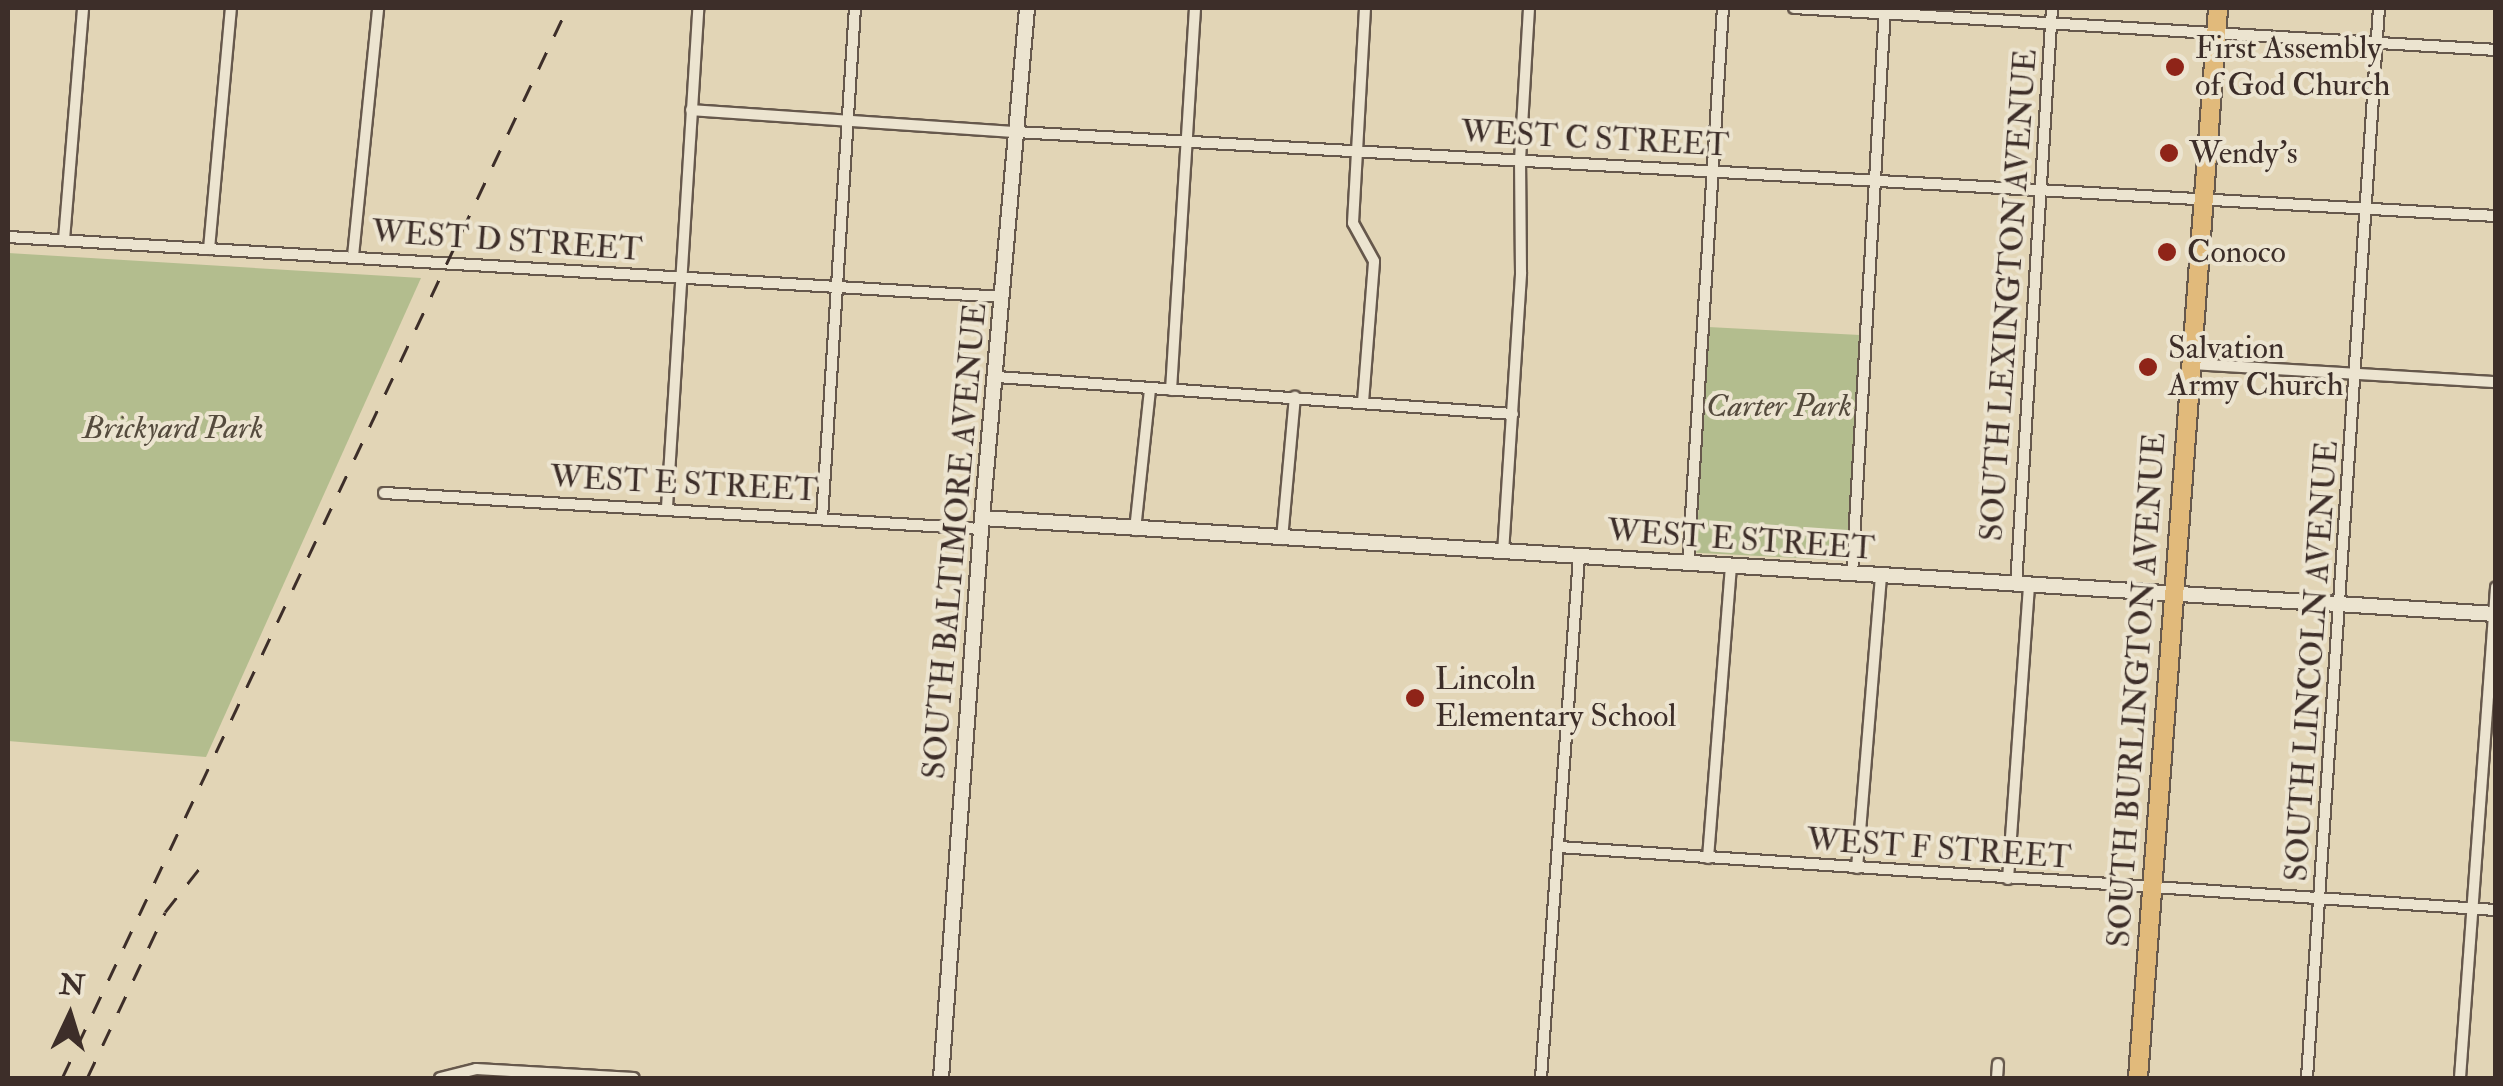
<!DOCTYPE html>
<html>
<head>
<meta charset="utf-8">
<style>
	body { margin:0 }
	#map { position:relative; width:2503px; height:1086px; overflow:hidden; background:#e2d5b6; font-family:"IM FELL Double Pica",serif }
	div>[style] { position:absolute }
	[style*='--x'] { left:calc(var(--x)*1px); top:calc(var(--y)*1px); width:calc(var(--w)*1px); rotate:calc(var(--a)*1deg) }
	.green>* { inset:0; background:#b3bd8e; transform-origin:0 0 }
	.roads { filter:drop-shadow(2px 0 #66584c) drop-shadow(-2px 0 #66584c) drop-shadow(0 2px #66584c) drop-shadow(0 -2px #66584c) }
	.street>* { height:10px; margin:-5px; padding:0 5px; transform-origin:5px; border-radius:5px; background:#ece4d0 }
	.secondary>* { height:14px; margin:-7px; padding:0 7px; transform-origin:7px; border-radius:7px; background:#ece4d0 }
	.highway>* { height:18px; margin:-9px; padding:0 9px; transform-origin:9px; border-radius:9px; background:#e1ba7b }
	.rail>* { height:2.5px; margin-top:-1.25px; transform-origin:0; background:repeating-linear-gradient(90deg,#3d2e29 0 18px,transparent 0 36px) }
	.dots>* { width:28px; height:28px; translate:-50% -50%; box-sizing:border-box; border:5px solid #ece4d0; border-radius:50% }
	span { translate:-50% -50%; white-space:nowrap; text-align:center; line-height:1.15; -webkit-text-stroke:8px #ece4d0; paint-order:stroke }
	.poi-label { font-size:32px; color:#3d2e29 }
	.left { translate:0 -50%; text-align:left }
	.street-label { font-size:32px; color:#3d2e29 }
	.park-label { font-size:32px; color:#554b3d; font-style:italic }
	.frame { position:absolute; inset:0; border:10px solid #3d2e29; pointer-events:none }
	.north { position:absolute; left:20px; top:966px; width:100px; height:100px; -webkit-text-stroke:8px #ece4d0; paint-order:stroke; rotate:4deg; font-size:28px; font-weight:700; line-height:40px; text-align:center; color:#3d2e29 }
	.north::after { content:''; display:block; margin:auto; width:35px; height:45px; background:#3d2e29; clip-path:polygon(50% 0,100% 100%,50% 72%,0 100%) }
</style>
</head>
<body>
<div id="map">
	<div class="green">
		<div style="clip-path:polygon(8px 253px,421px 278px,206px 757px,8px 741px)"></div>
		<div style="left:1708px;top:327px;width:152px;height:226px;rotate:3deg"></div>
	</div>
	<div class="roads">
		<div class="street">
			<div style="--x:1794;--y:8;--w:703;--a:3.42"></div>
			<div style="--x:691;--y:110;--w:326;--a:3.9"></div>
			<div style="--x:1016;--y:132;--w:1482;--a:3.25"></div>
			<div style="--x:8;--y:237;--w:997;--a:3.45"></div>
			<div style="--x:64;--y:240;--w:233;--a:-85.3"></div>
			<div style="--x:209;--y:249;--w:242;--a:-84.8"></div>
			<div style="--x:353;--y:256;--w:249;--a:-84.2"></div>
			<div style="--x:2192;--y:364;--w:305;--a:3.4"></div>
			<div style="--x:997;--y:377;--w:517;--a:4.1"></div>
			<div style="--x:1171;--y:390;--w:383;--a:-86.4"></div>
			<div style="--x:1363;--y:402;--w:141;--a:-85.5"></div>
			<div style="--x:1374;--y:261;--w:43;--a:-118.9"></div>
			<div style="--x:1353;--y:223;--w:215;--a:-86.8"></div>
			<div style="--x:384;--y:493;--w:598;--a:3.45"></div>
			<div style="--x:667;--y:507;--w:500;--a:-86.4"></div>
			<div style="--x:822;--y:518;--w:511;--a:-86.3"></div>
			<div style="--x:1135;--y:530;--w:142;--a:-83.9"></div>
			<div style="--x:1282;--y:539;--w:143;--a:-84.8"></div>
			<div style="--x:1503;--y:553;--w:281;--a:-86.3"></div>
			<div style="--x:1521;--y:273;--w:113;--a:-90.5"></div>
			<div style="--x:1520;--y:160;--w:152;--a:-86.6"></div>
			<div style="--x:1688;--y:564;--w:557;--a:-86.4"></div>
			<div style="--x:1852;--y:575;--w:568;--a:-86.67"></div>
			<div style="--x:2016;--y:585;--w:578;--a:-86.43"></div>
			<div style="--x:1559;--y:847;--w:939;--a:3.85"></div>
			<div style="--x:1708;--y:858;--w:292;--a:-85.5"></div>
			<div style="--x:1857;--y:868;--w:293;--a:-85.3"></div>
			<div style="--x:2008;--y:879;--w:294;--a:-85.9"></div>
			<div style="--x:440;--y:1078;--w:37;--a:-14"></div>
			<div style="--x:476;--y:1069;--w:158;--a:3.3"></div>
			<div style="--x:1541;--y:1078;--w:522;--a:-85.83"></div>
			<div style="--x:1997;--y:1078;--w:14;--a:-86"></div>
			<div style="--x:2307;--y:1078;--w:1072;--a:-86.15"></div>
			<div style="--x:2460;--y:1078;--w:492;--a:-85.8"></div>
		</div>
		<div class="secondary">
			<div style="--x:982;--y:518;--w:1517;--a:3.63"></div>
			<div style="--x:941;--y:1078;--w:550;--a:-85.83"></div>
			<div style="--x:981;--y:529;--w:523;--a:-84.95"></div>
		</div>
		<div class="highway">
			<div style="--x:2138;--y:1078;--w:1073;--a:-85.72"></div>
		</div>
	</div>
	<div class="rail">
		<div style="--x:62;--y:1078;--w:1183;--a:-64.73"></div>
		<div style="--x:87;--y:1078;--w:183;--a:-64.8"></div>
		<div style="--x:165;--y:912;--w:71;--a:-51.8"></div>
	</div>
	<div class="dots">
		<div style="left:2175px;top:67px;background:#8f2418"></div>
		<div style="left:2169px;top:153px;background:#8f2418"></div>
		<div style="left:2167px;top:252px;background:#8f2418"></div>
		<div style="left:2148px;top:367px;background:#8f2418"></div>
		<div style="left:1415px;top:698px;background:#8f2418"></div>
	</div>
	<div class="poi-label">
		<span class="left" style="left:2195px;top:67px">First Assembly<br>of God Church</span>
		<span class="left" style="left:2189px;top:153px">Wendy's</span>
		<span class="left" style="left:2187px;top:252px">Conoco</span>
		<span class="left" style="left:2168px;top:367px">Salvation<br>Army Church</span>
		<span class="left" style="left:1435px;top:698px">Lincoln<br>Elementary School</span>
	</div>
	<div class="street-label">
		<span style="left:1595px;top:139px;rotate:3deg">WEST C STREET</span>
		<span style="left:507px;top:241px;rotate:4deg">WEST D STREET</span>
		<span style="left:2009px;top:295px;rotate:-86deg">SOUTH LEXINGTON AVENUE</span>
		<span style="left:684px;top:484px;rotate:3deg">WEST E STREET</span>
		<span style="left:1741px;top:540px;rotate:4deg">WEST E STREET</span>
		<span style="left:955px;top:541px;rotate:-85deg">SOUTH BALTIMORE AVENUE</span>
		<span style="left:2312px;top:661px;rotate:-86deg">SOUTH LINCOLN AVENUE</span>
		<span style="left:2137px;top:690px;rotate:-86deg">SOUTH BURLINGTON AVENUE</span>
		<span style="left:1939px;top:849px;rotate:4deg">WEST F STREET</span>
	</div>
	<div class="park-label">
		<span style="left:1779px;top:406px">Carter Park</span>
		<span style="left:173px;top:428px">Brickyard Park</span>
	</div>
	<div class="frame"></div>
	<div class="north">N</div>
</div>
</body>
</html>
